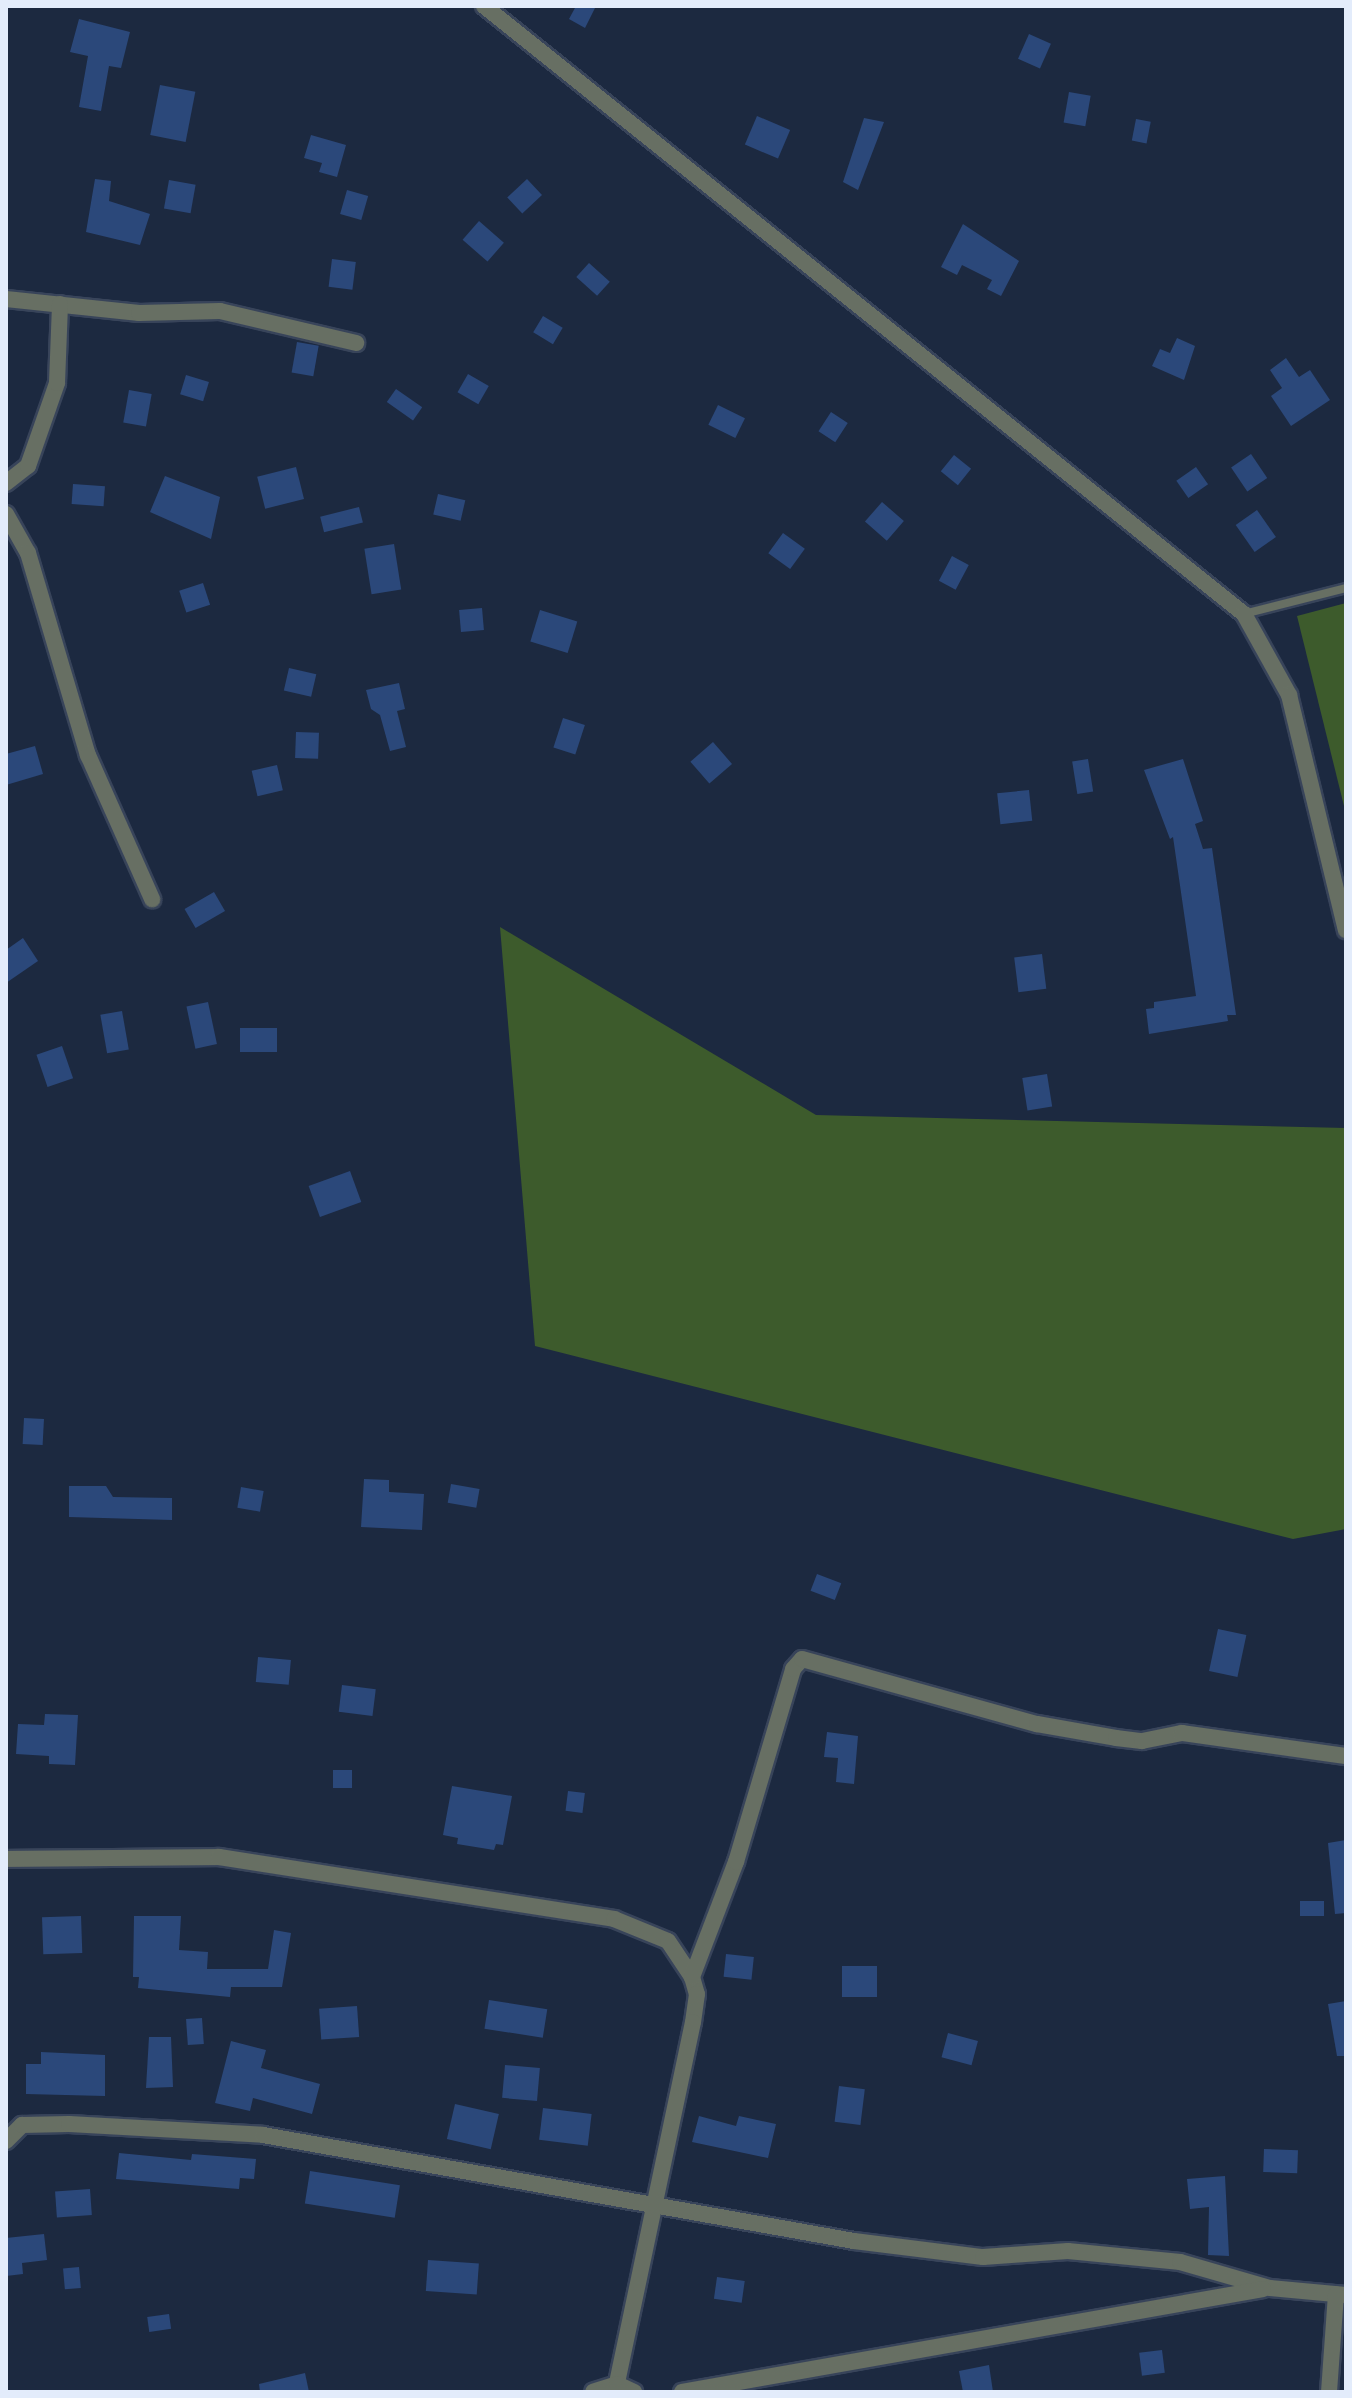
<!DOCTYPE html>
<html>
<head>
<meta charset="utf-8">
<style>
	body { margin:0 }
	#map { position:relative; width:1352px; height:2398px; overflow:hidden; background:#1c2940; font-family:Literata,serif }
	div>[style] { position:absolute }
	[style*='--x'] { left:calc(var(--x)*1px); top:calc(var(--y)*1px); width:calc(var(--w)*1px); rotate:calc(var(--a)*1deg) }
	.green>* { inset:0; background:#3d5b2c }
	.building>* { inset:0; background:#2b487a; transform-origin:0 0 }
	.roads { filter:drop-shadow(2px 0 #38445a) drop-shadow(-2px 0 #38445a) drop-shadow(0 2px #38445a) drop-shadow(0 -2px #38445a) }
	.service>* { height:8px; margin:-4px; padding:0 4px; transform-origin:4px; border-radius:4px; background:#676f63 }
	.minor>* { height:16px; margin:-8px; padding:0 8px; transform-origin:8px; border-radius:8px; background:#676f63 }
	span { translate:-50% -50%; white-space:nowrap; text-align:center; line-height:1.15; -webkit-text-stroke:6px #132035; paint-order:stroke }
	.frame { position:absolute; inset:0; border:8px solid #e3ecfb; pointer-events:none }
</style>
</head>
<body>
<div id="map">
	<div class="green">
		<div style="clip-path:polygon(1346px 603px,1346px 814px,1297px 616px)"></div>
		<div style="clip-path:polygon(500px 927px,816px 1115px,1346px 1128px,1346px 1529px,1293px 1539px,535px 1346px)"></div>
	</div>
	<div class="building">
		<div style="clip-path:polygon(576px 6px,596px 6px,585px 28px,569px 19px)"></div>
		<div style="clip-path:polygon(79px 19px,130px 32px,121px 68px,109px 66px,101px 111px,79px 107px,88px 56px,70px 52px)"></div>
		<div style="left:1029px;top:34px;width:24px;height:27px;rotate:24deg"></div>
		<div style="left:160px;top:85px;width:36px;height:51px;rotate:11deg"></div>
		<div style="left:1069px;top:92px;width:22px;height:31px;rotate:10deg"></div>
		<div style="left:757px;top:116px;width:36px;height:31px;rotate:23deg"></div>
		<div style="clip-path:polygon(864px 118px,884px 122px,858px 190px,843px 182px)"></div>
		<div style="left:1136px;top:119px;width:15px;height:22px;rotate:11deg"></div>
		<div style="clip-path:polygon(311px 135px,346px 145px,337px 177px,319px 172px,322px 163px,304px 158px)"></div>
		<div style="clip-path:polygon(95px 179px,111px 181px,109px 201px,150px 214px,140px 245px,86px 232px)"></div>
		<div style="left:527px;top:179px;width:22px;height:27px;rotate:47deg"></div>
		<div style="left:169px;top:180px;width:27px;height:29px;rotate:10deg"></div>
		<div style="left:347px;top:190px;width:22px;height:25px;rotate:16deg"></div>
		<div style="left:479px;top:221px;width:33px;height:25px;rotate:41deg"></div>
		<div style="clip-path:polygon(963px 224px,1019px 261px,1001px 296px,987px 289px,992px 280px,962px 265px,957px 275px,941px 267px)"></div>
		<div style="left:332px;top:259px;width:24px;height:28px;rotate:7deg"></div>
		<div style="left:589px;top:263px;width:28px;height:19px;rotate:42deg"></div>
		<div style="left:543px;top:316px;width:23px;height:19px;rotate:31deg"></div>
		<div style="clip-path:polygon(1177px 338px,1195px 346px,1184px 380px,1152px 366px,1160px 349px,1170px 353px)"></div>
		<div style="left:297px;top:342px;width:22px;height:31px;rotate:10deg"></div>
		<div style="clip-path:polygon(1286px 358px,1299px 377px,1310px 370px,1330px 400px,1291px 426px,1271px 396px,1282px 388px,1270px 370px)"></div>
		<div style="left:468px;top:374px;width:24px;height:21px;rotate:30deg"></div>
		<div style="left:186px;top:375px;width:24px;height:20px;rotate:17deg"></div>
		<div style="left:396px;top:389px;width:32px;height:16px;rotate:35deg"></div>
		<div style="left:129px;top:390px;width:23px;height:33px;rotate:10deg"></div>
		<div style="left:718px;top:405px;width:30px;height:22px;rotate:26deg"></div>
		<div style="left:831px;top:412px;width:20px;height:23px;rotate:33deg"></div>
		<div style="left:1251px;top:454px;width:29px;height:24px;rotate:56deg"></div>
		<div style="left:954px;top:455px;width:22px;height:21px;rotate:39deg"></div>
		<div style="left:296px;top:467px;width:33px;height:40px;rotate:76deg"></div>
		<div style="left:1196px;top:467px;width:21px;height:24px;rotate:55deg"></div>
		<div style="clip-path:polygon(165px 476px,220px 497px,211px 539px,150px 512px)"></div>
		<div style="left:73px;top:484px;width:32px;height:20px;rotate:4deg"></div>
		<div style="left:438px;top:494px;width:28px;height:21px;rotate:13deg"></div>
		<div style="left:882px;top:502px;width:29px;height:26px;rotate:41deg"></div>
		<div style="left:359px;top:507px;width:16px;height:40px;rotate:76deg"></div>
		<div style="left:1257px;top:510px;width:33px;height:26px;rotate:55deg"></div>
		<div style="left:783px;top:533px;width:27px;height:25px;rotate:36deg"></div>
		<div style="left:394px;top:544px;width:46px;height:30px;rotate:81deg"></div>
		<div style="left:952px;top:556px;width:19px;height:28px;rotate:28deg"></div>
		<div style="left:203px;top:583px;width:23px;height:25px;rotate:72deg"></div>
		<div style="left:482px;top:608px;width:22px;height:23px;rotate:85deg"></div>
		<div style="left:540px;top:610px;width:39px;height:33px;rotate:17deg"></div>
		<div style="left:289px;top:668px;width:28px;height:23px;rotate:13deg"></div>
		<div style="clip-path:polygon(399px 683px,405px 709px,397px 711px,406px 747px,390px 751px,380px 715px,371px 709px,366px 690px)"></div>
		<div style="left:563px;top:718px;width:23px;height:31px;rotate:18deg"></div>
		<div style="left:296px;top:732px;width:23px;height:26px;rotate:2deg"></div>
		<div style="left:713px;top:742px;width:29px;height:30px;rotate:49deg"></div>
		<div style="clip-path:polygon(35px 746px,43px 774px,6px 785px,6px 754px)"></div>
		<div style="left:1088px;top:759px;width:33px;height:16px;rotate:81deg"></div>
		<div style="clip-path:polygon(1183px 759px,1203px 821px,1195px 824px,1203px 849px,1212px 848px,1236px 1015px,1227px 1015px,1228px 1021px,1149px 1034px,1146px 1009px,1154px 1008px,1154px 1002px,1196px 996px,1173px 837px,1170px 839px,1144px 770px)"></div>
		<div style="left:277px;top:765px;width:26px;height:26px;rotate:77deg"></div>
		<div style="left:1029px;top:790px;width:31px;height:32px;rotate:84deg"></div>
		<div style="left:214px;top:892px;width:22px;height:34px;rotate:60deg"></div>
		<div style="clip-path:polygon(23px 938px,38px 961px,6px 983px,6px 950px)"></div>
		<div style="left:1042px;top:954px;width:35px;height:28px;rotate:83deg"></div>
		<div style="left:208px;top:1002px;width:43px;height:22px;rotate:78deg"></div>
		<div style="left:122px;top:1011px;width:39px;height:22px;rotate:80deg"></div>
		<div style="left:240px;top:1028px;width:37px;height:24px"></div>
		<div style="left:62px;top:1046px;width:34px;height:27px;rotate:71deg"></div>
		<div style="left:1047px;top:1074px;width:33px;height:25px;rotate:81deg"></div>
		<div style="left:350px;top:1171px;width:33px;height:44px;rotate:70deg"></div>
		<div style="left:24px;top:1418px;width:20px;height:26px;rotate:3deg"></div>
		<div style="clip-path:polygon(364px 1479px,389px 1480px,389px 1492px,424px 1494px,422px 1530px,361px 1527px)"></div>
		<div style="left:451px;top:1484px;width:29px;height:19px;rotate:10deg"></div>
		<div style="clip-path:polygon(69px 1486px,106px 1486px,113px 1497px,172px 1498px,172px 1520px,69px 1517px)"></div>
		<div style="left:241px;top:1487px;width:23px;height:21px;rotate:10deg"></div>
		<div style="left:817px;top:1574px;width:26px;height:18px;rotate:21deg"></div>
		<div style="left:1218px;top:1629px;width:29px;height:43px;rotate:12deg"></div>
		<div style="left:258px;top:1657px;width:33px;height:25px;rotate:5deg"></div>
		<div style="left:342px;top:1685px;width:34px;height:27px;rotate:7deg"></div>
		<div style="clip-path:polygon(45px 1714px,78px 1715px,75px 1765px,49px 1764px,49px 1756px,16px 1754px,18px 1724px,44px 1725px)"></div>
		<div style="clip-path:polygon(827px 1732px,858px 1736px,854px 1784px,836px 1782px,838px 1758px,824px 1757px)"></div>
		<div style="left:333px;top:1770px;width:19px;height:18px"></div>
		<div style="clip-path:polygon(452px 1786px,512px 1796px,503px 1845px,496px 1844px,494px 1850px,457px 1844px,458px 1838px,443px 1835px)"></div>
		<div style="left:568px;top:1791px;width:17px;height:20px;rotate:7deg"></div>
		<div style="clip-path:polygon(1346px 1840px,1346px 1913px,1335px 1914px,1328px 1843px)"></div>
		<div style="left:1300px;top:1901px;width:24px;height:15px"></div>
		<div style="left:81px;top:1916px;width:37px;height:39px;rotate:88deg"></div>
		<div style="clip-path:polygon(134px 1916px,181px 1916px,179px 1950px,208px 1952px,207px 1969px,268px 1969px,274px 1930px,291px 1933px,282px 1987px,231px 1987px,230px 1997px,138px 1988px,139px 1977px,133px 1977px)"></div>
		<div style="left:726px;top:1954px;width:28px;height:23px;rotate:6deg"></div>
		<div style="left:842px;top:1966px;width:35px;height:31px"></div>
		<div style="left:489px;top:2000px;width:59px;height:29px;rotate:9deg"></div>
		<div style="clip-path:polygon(1346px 2001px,1346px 2056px,1337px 2056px,1328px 2004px)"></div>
		<div style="left:357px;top:2006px;width:31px;height:38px;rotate:86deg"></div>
		<div style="left:202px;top:2018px;width:26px;height:16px;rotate:86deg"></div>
		<div style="left:948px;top:2033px;width:31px;height:25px;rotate:15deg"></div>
		<div style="clip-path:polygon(149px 2037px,171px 2037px,173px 2087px,146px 2088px)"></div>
		<div style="clip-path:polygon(231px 2041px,266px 2050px,261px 2068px,320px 2084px,312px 2114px,253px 2098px,250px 2111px,215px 2103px)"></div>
		<div style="clip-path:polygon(41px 2052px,105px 2055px,105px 2096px,26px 2094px,26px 2064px,41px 2064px)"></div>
		<div style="left:505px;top:2065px;width:35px;height:33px;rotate:5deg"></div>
		<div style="left:839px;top:2086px;width:26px;height:36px;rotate:7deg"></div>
		<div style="left:455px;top:2104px;width:45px;height:36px;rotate:13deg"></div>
		<div style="left:543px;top:2108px;width:49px;height:32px;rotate:7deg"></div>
		<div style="clip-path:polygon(699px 2116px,736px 2126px,739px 2116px,776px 2124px,768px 2158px,692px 2142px)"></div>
		<div style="left:1264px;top:2149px;width:34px;height:23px;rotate:2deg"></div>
		<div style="clip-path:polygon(119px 2153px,191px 2160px,192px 2154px,256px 2159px,254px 2179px,240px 2178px,239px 2189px,116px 2179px)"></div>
		<div style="left:310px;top:2171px;width:91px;height:33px;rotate:9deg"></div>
		<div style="clip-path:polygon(1225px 2176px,1229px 2256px,1208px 2255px,1209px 2207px,1190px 2209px,1187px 2179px)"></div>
		<div style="left:90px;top:2189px;width:26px;height:35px;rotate:86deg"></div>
		<div style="clip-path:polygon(44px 2234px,47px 2260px,22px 2263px,23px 2274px,6px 2276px,6px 2238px)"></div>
		<div style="left:428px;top:2260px;width:51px;height:31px;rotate:4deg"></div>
		<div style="left:79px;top:2267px;width:21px;height:16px;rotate:85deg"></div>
		<div style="left:717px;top:2277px;width:28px;height:22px;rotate:8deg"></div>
		<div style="left:169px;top:2314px;width:15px;height:22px;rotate:82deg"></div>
		<div style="left:1162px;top:2350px;width:23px;height:23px;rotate:83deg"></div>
		<div style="clip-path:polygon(989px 2365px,993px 2392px,963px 2392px,959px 2371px)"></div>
		<div style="clip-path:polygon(305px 2373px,309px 2392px,260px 2392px,259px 2384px)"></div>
	</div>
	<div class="roads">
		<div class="service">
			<div style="--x:1244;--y:614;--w:105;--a:-14.3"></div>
		</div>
		<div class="minor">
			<div style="--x:484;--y:6;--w:973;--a:38.66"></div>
			<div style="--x:1244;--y:614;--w:93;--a:60.9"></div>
			<div style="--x:1289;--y:695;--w:242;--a:76.4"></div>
			<div style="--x:6;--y:299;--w:134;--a:6"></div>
			<div style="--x:139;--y:313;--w:81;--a:-1.4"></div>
			<div style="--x:220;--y:311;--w:140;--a:13.2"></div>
			<div style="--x:6;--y:483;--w:28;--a:-38"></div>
			<div style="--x:28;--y:466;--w:88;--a:-70.7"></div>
			<div style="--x:57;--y:383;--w:79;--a:-87.8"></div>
			<div style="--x:6;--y:514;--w:45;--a:60.6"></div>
			<div style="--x:28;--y:553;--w:211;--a:73.5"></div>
			<div style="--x:88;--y:755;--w:158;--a:66"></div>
			<div style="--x:6;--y:1859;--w:213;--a:-0.5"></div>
			<div style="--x:219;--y:1857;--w:400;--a:8.9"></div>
			<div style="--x:614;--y:1919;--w:58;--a:22.2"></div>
			<div style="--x:668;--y:1941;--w:43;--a:56.3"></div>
			<div style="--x:692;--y:1977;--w:18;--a:74"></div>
			<div style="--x:697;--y:1994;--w:28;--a:98"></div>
			<div style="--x:693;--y:2022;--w:370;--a:101.9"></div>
			<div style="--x:617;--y:2384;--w:25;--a:162"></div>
			<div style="--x:692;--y:1977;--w:123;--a:-69.1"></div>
			<div style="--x:736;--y:1862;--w:201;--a:-73.5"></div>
			<div style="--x:793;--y:1669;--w:13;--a:-48"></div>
			<div style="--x:802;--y:1659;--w:244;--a:15.5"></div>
			<div style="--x:1037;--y:1724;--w:80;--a:10"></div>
			<div style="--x:1116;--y:1738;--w:26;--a:7"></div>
			<div style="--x:1142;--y:1741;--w:41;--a:-11.3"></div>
			<div style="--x:1182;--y:1733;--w:166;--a:8"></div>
			<div style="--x:6;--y:2141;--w:23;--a:-45"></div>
			<div style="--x:22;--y:2125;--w:47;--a:-1.2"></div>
			<div style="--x:69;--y:2124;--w:194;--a:3.2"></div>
			<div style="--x:263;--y:2135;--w:600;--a:10.17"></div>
			<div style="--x:854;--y:2241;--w:130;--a:7.1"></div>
			<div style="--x:983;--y:2257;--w:85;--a:-4"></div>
			<div style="--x:1068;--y:2251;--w:113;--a:5.6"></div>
			<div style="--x:1180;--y:2262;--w:94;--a:16.1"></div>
			<div style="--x:1270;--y:2288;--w:76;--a:5.3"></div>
			<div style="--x:617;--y:2384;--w:19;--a:25"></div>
			<div style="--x:682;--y:2392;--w:590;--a:-10.05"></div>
			<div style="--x:1329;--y:2392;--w:98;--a:-85.9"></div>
		</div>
	</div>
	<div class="frame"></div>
</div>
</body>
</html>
